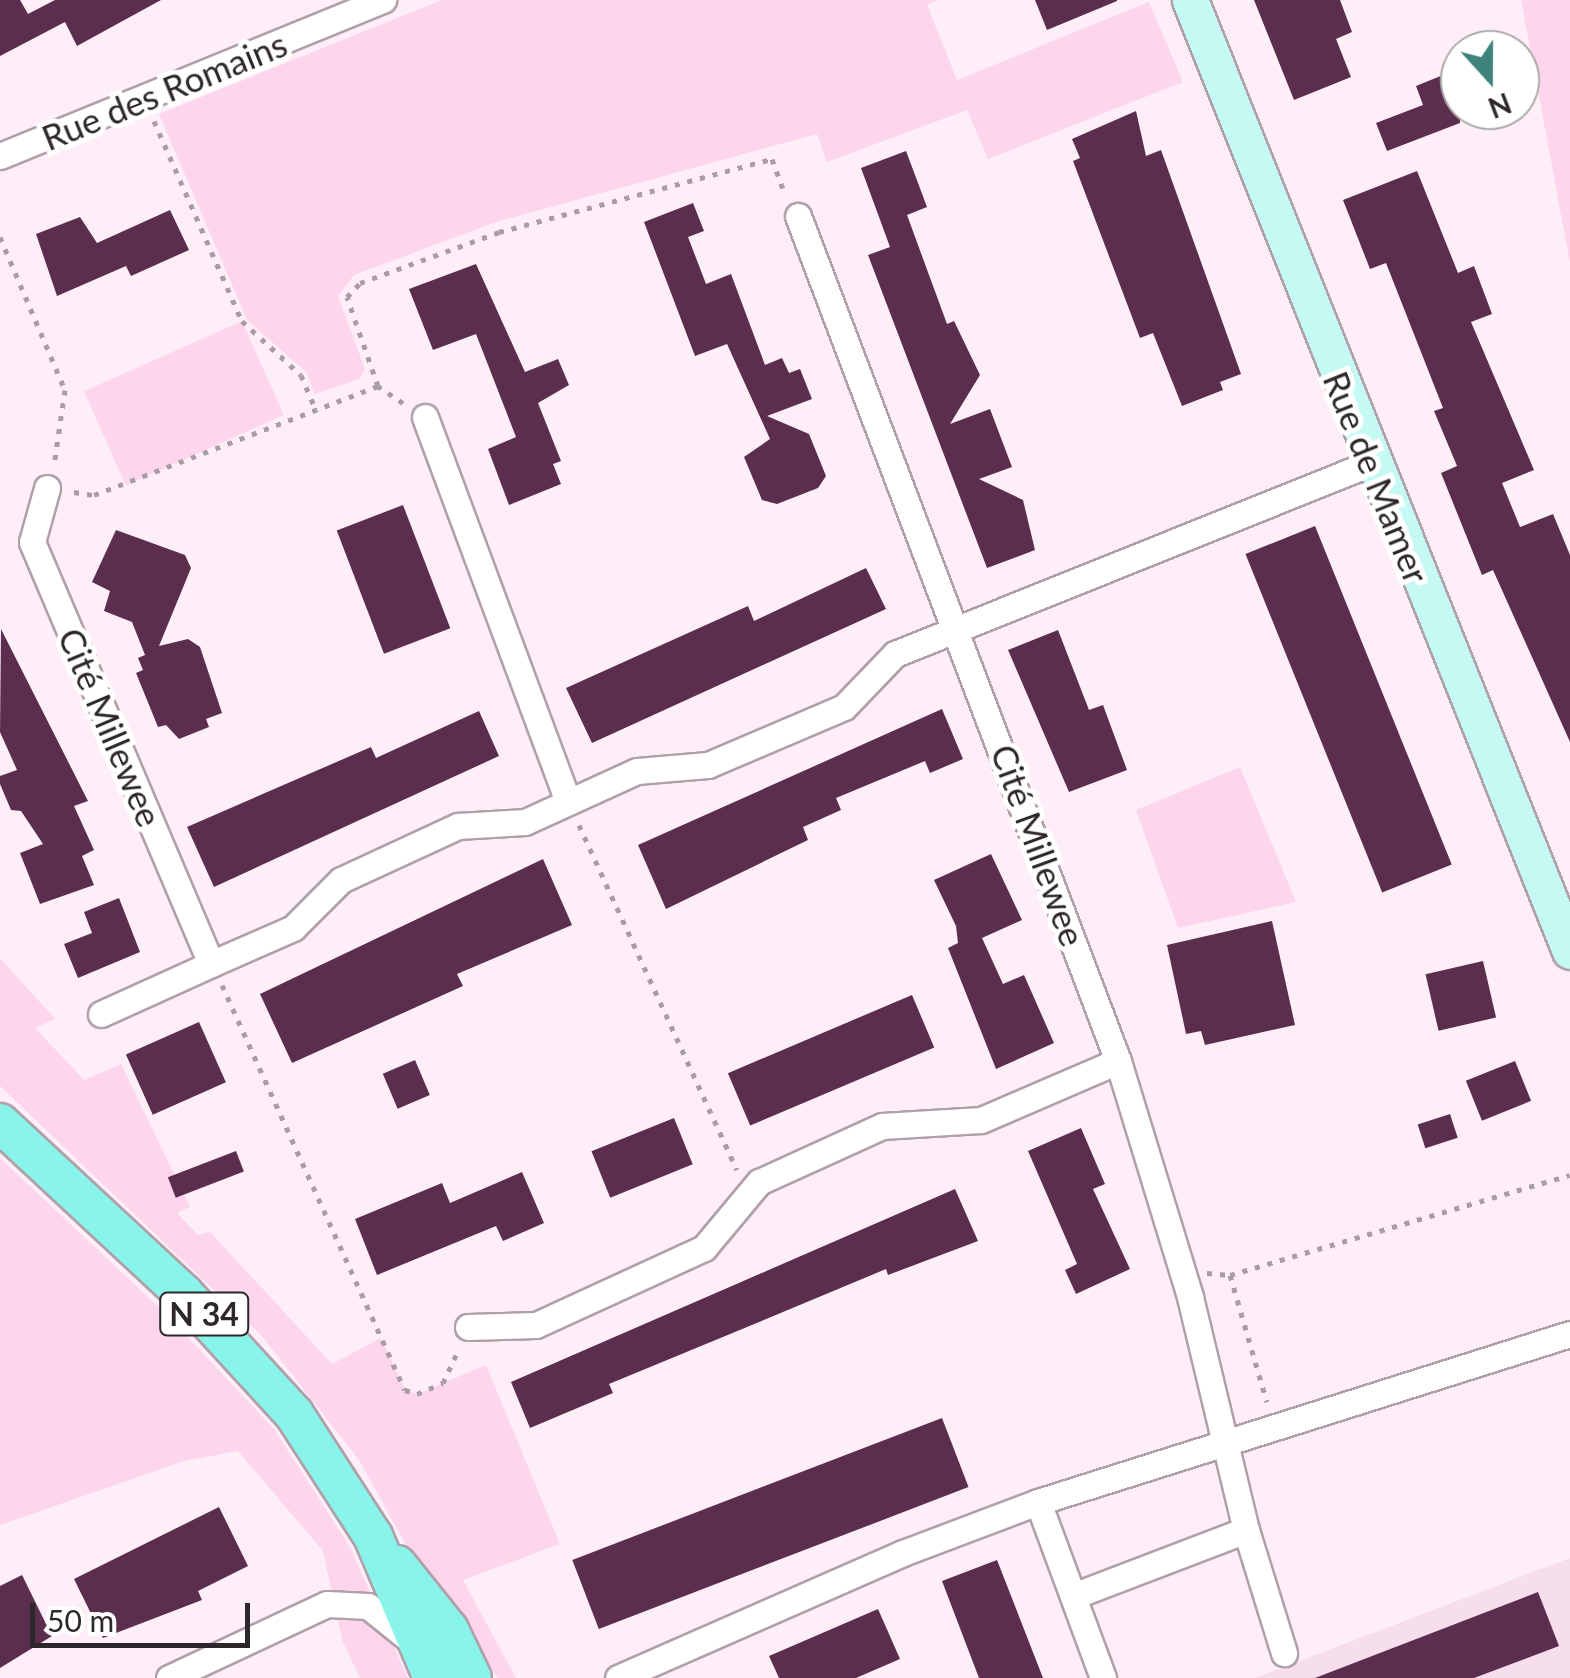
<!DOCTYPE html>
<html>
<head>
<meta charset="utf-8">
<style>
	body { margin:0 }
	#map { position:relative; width:1570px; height:1678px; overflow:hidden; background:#feeef7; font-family:Lato,sans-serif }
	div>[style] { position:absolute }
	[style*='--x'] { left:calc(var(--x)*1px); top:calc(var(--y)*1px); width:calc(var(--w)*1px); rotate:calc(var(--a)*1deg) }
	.built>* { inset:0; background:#f6deed }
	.green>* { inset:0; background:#fdd6ee; transform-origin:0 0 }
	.building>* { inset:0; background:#5b2e4d; transform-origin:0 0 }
	.path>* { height:5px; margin-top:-2.5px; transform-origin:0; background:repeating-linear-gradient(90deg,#a99da4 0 5px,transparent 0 13px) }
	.roads { filter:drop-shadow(2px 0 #afa0a9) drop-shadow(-2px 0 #afa0a9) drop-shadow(0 2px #afa0a9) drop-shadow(0 -2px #afa0a9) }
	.street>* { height:25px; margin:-12.5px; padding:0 12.5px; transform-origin:12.5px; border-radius:12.5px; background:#fff }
	.secondary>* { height:35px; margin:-17.5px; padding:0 17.5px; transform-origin:17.5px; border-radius:17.5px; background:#c4f9f4 }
	.primary>* { height:38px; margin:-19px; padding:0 19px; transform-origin:19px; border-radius:19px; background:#89f4e9 }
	span { translate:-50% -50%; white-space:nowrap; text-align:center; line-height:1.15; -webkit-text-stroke:10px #fff; paint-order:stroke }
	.shield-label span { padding:2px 8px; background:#fff; border:2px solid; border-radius:8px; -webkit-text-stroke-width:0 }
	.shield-label { font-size:32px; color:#2d272b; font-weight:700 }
	.street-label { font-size:35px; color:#2d272b }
	.north { position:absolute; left:1440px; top:30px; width:100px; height:100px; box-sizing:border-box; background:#fff; border:2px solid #aba9aa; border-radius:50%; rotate:159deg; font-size:28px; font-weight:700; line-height:40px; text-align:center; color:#2d272b }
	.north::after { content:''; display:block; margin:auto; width:35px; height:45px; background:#3e847c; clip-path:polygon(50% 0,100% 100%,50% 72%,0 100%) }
	.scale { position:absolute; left:30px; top:1603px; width:220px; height:45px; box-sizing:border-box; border:5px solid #2d272b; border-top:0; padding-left:12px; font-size:30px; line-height:35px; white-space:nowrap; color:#2d272b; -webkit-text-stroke:8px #fff; paint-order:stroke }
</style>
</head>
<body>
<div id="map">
	<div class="built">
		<div style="clip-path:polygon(1570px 1558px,1570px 1678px,1255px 1678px,1538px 1570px)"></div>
	</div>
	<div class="green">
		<div style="clip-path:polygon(442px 0,938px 0,927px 5px,957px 80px,1149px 2px,1183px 82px,988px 159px,967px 110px,827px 162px,817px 134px,496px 222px,354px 275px,338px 296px,365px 369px,359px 379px,315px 394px,306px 372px,247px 320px,159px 114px)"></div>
		<div style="clip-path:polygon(1521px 0,1570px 0,1570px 263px)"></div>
		<div style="left:242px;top:321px;width:103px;height:173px;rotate:66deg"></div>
		<div style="clip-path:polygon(1240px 767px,1296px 902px,1178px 928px,1136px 810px)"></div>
		<div style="clip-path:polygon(0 958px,55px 1019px,35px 1028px,84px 1080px,121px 1064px,190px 1207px,177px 1213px,198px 1235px,210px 1232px,332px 1364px,381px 1338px,405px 1389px,417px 1394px,486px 1365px,560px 1544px,463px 1580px,516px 1678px,498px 1678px,421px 1572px,359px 1460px,261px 1335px,0 1086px)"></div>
		<div style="clip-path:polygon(0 1158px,167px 1315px,274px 1429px,350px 1547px,408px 1678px,360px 1678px,342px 1640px,323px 1551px,238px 1451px,184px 1461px,0 1525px)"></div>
	</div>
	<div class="building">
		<div style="clip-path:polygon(0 0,20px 0,28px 14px,55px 0,161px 0,77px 46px,65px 22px,0 56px)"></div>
		<div style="clip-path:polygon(1035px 0,1117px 0,1117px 1px,1047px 30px)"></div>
		<div style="clip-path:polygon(1254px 0,1340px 0,1352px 32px,1336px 39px,1351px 77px,1294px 100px)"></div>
		<div style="clip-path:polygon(1443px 75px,1451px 96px,1460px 92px,1460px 123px,1387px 151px,1376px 123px,1423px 105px,1416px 86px)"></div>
		<div style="clip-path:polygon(1136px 111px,1146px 156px,1161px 150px,1241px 374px,1220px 382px,1223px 390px,1182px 406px,1153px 333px,1140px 338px,1073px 161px,1080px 158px,1072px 139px)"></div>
		<div style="clip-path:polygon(906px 151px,927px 207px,907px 215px,947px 324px,954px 321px,980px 375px,950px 424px,990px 409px,1012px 467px,979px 479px,1023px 500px,1035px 550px,987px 568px,868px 255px,890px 247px,861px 168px)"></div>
		<div style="clip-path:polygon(1417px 171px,1458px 273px,1474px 266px,1492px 314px,1471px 322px,1534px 470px,1502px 483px,1520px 527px,1553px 514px,1570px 555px,1570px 742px,1493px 570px,1482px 575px,1441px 473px,1457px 466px,1434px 411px,1443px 408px,1386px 263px,1370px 269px,1343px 200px)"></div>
		<div style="clip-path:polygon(693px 203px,704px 231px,688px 237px,706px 284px,731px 274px,765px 365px,782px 358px,789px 373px,800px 369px,812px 399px,767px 416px,809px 434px,826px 476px,818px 488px,777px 504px,762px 500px,744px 457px,770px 439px,727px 344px,695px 356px,644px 222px)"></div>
		<div style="clip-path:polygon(170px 210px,189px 250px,131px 276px,126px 266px,57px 296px,36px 234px,80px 217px,97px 243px)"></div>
		<div style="clip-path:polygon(476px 264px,525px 372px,558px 359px,569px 385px,538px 403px,561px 461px,553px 464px,561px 484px,509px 505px,488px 449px,516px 437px,476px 334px,433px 350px,409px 289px)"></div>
		<div style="left:403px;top:505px;width:132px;height:71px;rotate:69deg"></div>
		<div style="left:1315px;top:526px;width:365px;height:75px;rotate:68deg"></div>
		<div style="clip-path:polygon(116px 530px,185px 555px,191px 568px,159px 646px,188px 639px,200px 647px,222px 713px,206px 719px,209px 727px,179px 739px,166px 725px,158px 727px,136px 673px,143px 670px,138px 658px,145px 655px,132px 622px,104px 611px,110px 591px,92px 582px)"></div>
		<div style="clip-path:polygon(866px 568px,886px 609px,592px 743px,566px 688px,748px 606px,754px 621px)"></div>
		<div style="clip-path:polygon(1px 629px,88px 801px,74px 806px,94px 850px,82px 856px,94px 885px,40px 904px,20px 853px,43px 844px,21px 811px,11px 810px,0 784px,0 776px,17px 770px,0 732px)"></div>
		<div style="clip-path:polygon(1058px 630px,1089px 710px,1103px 705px,1127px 770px,1069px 792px,1008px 650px)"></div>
		<div style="clip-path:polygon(942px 709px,963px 759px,930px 773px,925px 761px,836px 798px,841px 810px,803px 827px,808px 840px,666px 909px,638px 845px)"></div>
		<div style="clip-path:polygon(479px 711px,499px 756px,214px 887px,187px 827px,371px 747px,376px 758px)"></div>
		<div style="clip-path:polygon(991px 854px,1022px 920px,982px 938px,1003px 984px,1024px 975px,1054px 1043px,996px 1069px,948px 948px,958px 943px,956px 926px,934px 880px)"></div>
		<div style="clip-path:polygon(543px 859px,572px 925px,457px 974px,463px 986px,292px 1063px,260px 994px)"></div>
		<div style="clip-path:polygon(119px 898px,140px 952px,78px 978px,64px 944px,92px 933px,84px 912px)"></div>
		<div style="clip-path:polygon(1272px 921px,1295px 1025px,1205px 1045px,1201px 1031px,1186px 1034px,1167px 945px)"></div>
		<div style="left:1483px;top:961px;width:58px;height:59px;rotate:77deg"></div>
		<div style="left:912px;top:995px;width:57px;height:200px;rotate:67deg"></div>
		<div style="left:199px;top:1022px;width:66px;height:80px;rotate:66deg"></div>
		<div style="left:415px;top:1060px;width:38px;height:35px;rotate:67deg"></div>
		<div style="left:1515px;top:1061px;width:43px;height:53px;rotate:68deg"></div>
		<div style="left:1450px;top:1114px;width:25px;height:34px;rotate:72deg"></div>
		<div style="left:674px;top:1118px;width:50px;height:89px;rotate:68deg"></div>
		<div style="clip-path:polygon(1081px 1128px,1105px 1184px,1093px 1189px,1130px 1269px,1076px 1294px,1065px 1270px,1077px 1264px,1028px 1151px)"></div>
		<div style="left:236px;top:1151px;width:22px;height:73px;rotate:69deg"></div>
		<div style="clip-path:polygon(522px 1172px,544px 1223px,503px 1241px,496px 1226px,377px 1275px,355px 1219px,442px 1183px,450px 1203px)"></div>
		<div style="clip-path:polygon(955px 1189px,978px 1241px,888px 1275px,886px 1269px,771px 1317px,609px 1384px,613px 1393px,530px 1428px,511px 1382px)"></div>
		<div style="left:942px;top:1418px;width:74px;height:396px;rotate:69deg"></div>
		<div style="clip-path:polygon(219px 1507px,248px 1566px,198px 1591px,202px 1600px,103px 1638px,74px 1579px)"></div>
		<div style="clip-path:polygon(997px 1560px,1043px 1678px,979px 1678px,942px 1581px)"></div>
		<div style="clip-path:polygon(22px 1575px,52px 1636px,0 1668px,0 1586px)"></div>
		<div style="clip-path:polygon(1538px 1592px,1559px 1646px,1474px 1678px,1315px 1678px)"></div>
		<div style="clip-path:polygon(878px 1609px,900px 1659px,856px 1678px,779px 1678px,769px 1656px)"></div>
	</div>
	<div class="path">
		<div style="--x:154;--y:121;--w:219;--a:66.3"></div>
		<div style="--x:242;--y:321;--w:80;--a:42.5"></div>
		<div style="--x:301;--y:375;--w:39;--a:67"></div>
		<div style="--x:0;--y:237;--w:166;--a:67"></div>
		<div style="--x:65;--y:390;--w:76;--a:98.3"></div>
		<div style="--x:403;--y:403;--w:30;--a:-146"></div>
		<div style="--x:378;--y:386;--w:94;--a:-109.2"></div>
		<div style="--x:347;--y:297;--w:19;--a:-47"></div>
		<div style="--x:360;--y:283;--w:148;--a:-20.1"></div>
		<div style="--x:499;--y:232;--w:283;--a:-15"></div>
		<div style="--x:772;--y:159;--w:35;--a:70"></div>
		<div style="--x:74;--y:492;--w:20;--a:9"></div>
		<div style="--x:94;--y:495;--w:304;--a:-21"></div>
		<div style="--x:579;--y:825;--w:379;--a:65.4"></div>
		<div style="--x:222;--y:985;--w:444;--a:65.7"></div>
		<div style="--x:405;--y:1390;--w:13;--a:18"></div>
		<div style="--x:417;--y:1394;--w:28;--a:-23"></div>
		<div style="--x:443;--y:1383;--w:38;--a:-65"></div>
		<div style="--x:1207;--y:1273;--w:23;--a:5"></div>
		<div style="--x:1230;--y:1275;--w:354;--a:-16.4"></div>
		<div style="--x:1230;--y:1275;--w:132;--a:73.8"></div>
	</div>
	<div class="roads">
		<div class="street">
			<div style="--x:0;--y:156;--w:414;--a:-22.2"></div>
			<div style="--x:798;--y:216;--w:904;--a:69.26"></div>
			<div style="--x:1118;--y:1061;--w:247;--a:73"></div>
			<div style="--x:1190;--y:1297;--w:240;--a:76.5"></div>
			<div style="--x:1246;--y:1530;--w:185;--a:159.1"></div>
			<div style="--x:425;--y:417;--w:410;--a:69.6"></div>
			<div style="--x:47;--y:488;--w:56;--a:105.5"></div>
			<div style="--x:32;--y:542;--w:458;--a:67"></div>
			<div style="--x:211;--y:964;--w:90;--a:-23.7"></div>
			<div style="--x:293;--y:928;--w:68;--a:-45"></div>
			<div style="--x:341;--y:880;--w:129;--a:-24.8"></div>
			<div style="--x:458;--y:826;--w:67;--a:-3.4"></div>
			<div style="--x:525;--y:822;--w:123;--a:-24.5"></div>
			<div style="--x:637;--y:771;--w:71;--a:-4.8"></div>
			<div style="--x:708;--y:765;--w:148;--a:-23.1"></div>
			<div style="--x:844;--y:707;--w:74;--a:-46.1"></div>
			<div style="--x:895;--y:654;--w:513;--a:-21.86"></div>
			<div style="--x:101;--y:1014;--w:121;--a:-24.4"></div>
			<div style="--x:468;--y:1327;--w:68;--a:-1.7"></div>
			<div style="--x:536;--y:1325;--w:185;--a:-24.6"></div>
			<div style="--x:704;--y:1248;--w:86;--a:-50.2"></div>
			<div style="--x:759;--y:1182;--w:135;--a:-24.5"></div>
			<div style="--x:882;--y:1126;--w:99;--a:-3.5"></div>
			<div style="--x:981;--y:1120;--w:149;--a:-23.3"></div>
			<div style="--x:1038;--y:1502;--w:188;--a:69.7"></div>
			<div style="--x:1246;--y:1530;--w:129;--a:72.8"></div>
			<div style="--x:169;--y:1678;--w:174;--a:-25.1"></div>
			<div style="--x:327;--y:1604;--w:41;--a:2.8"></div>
			<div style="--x:368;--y:1606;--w:59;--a:38.8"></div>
			<div style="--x:618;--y:1678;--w:311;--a:-23.7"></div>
			<div style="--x:903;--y:1553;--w:144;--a:-20.7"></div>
			<div style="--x:1038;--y:1502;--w:558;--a:-17.53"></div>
		</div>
		<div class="secondary">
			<div style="--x:1190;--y:0;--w:1024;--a:68.22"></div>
		</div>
		<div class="primary">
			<div style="--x:0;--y:1123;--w:251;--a:42.9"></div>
			<div style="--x:184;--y:1294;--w:163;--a:47.5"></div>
			<div style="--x:294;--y:1414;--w:145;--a:57.1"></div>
			<div style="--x:373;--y:1536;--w:154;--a:67.1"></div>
			<div style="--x:397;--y:1565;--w:83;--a:51.3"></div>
			<div style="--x:449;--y:1630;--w:53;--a:64.4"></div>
		</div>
	</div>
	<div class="shield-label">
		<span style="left:204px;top:1314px">N 34</span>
	</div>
	<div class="street-label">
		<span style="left:164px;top:90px;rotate:-22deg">Rue des Romains</span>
		<span style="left:1377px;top:477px;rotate:68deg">Rue de Mamer</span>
		<span style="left:111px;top:727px;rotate:67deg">Cité Millewee</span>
		<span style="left:1039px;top:845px;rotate:70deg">Cité Millewee</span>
	</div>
	<div class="north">N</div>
	<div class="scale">50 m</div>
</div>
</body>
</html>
